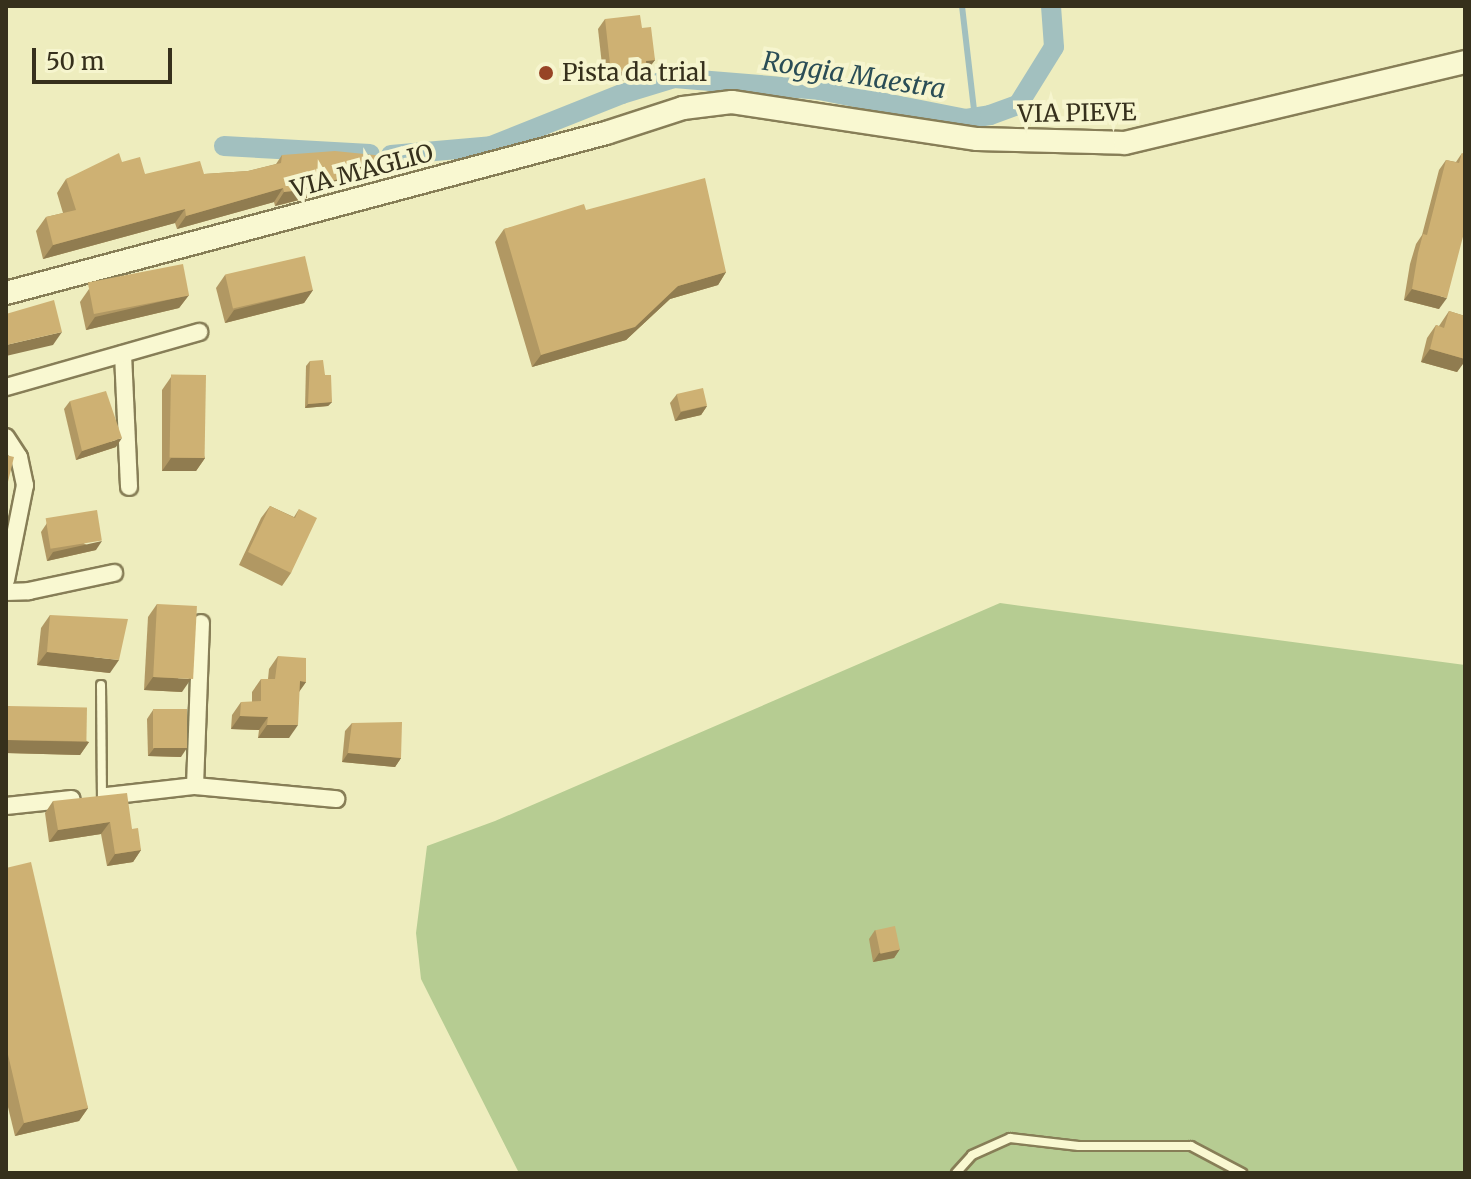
<!DOCTYPE html>
<html>
<head>
<meta charset="utf-8">
<style>
	body { margin:0 }
	#map { position:relative; width:1471px; height:1179px; overflow:hidden; background:#eeedbe; font-family:Merriweather,serif }
	div>[style] { position:absolute }
	[style*='--x'] { left:calc(var(--x)*1px); top:calc(var(--y)*1px); width:calc(var(--w)*1px); rotate:calc(var(--a)*1deg) }
	.green>* { inset:0; background:#b6cc92 }
	.stream>* { height:6px; margin:-3px; padding:0 3px; transform-origin:3px; border-radius:3px; background:#a2c0bf }
	.canal>* { height:20px; margin:-10px; padding:0 10px; transform-origin:10px; border-radius:10px; background:#a2c0bf }
	.roads { filter:drop-shadow(2px 0 #877e57) drop-shadow(-2px 0 #877e57) drop-shadow(0 2px #877e57) drop-shadow(0 -2px #877e57) }
	.lane>* { height:8px; margin:-4px; padding:0 4px; transform-origin:4px; border-radius:4px; background:#f9f8d1 }
	.street>* { height:16px; margin:-8px; padding:0 8px; transform-origin:8px; border-radius:8px; background:#f9f8d1 }
	.secondary>* { height:22px; margin:-11px; padding:0 11px; transform-origin:11px; border-radius:11px; background:#f9f8d1 }
	.wall>* { inset:0; background:#b19863 }
	.shaded-wall>* { inset:0; background:#907c50 }
	.building>* { inset:0; background:#ceb173; transform-origin:0 0 }
	.dots>* { width:22px; height:22px; translate:-50% -50%; box-sizing:border-box; border:4px solid #f6f5ce; border-radius:50% }
	span { translate:-50% -50%; white-space:nowrap; text-align:center; line-height:1.15; -webkit-text-stroke:8px #f6f5ce; paint-order:stroke }
	.poi-label { font-size:24px; color:#36301c }
	.left { translate:0 -50%; text-align:left }
	.street-label { font-size:24px; color:#36301c }
	.water-label { font-size:26px; color:#2a4d56; font-style:italic }
	.frame { position:absolute; inset:0; border:8px solid #36301c; pointer-events:none }
	.scale { position:absolute; left:32px; top:48px; width:140px; height:36px; box-sizing:border-box; border:4px solid #36301c; border-top:0; padding-left:10px; font-size:24px; line-height:28px; white-space:nowrap; color:#36301c; -webkit-text-stroke:6px #f6f5ce; paint-order:stroke }
</style>
</head>
<body>
<div id="map">
	<div class="green">
		<div style="clip-path:polygon(1000px 603px,1465px 665px,1465px 1173px,519px 1173px,421px 979px,416px 933px,427px 846px,495px 821px)"></div>
	</div>
	<div class="stream">
		<div style="--x:962;--y:6;--w:113;--a:83.4"></div>
	</div>
	<div class="canal">
		<div style="--x:224;--y:146;--w:146;--a:3.1"></div>
		<div style="--x:391;--y:155;--w:100;--a:-5.1"></div>
		<div style="--x:491;--y:146;--w:141;--a:-21.7"></div>
		<div style="--x:622;--y:94;--w:54;--a:-17.1"></div>
		<div style="--x:674;--y:78;--w:145;--a:4.7"></div>
		<div style="--x:819;--y:90;--w:150;--a:11.2"></div>
		<div style="--x:966;--y:119;--w:24;--a:-9"></div>
		<div style="--x:990;--y:115;--w:30;--a:-20"></div>
		<div style="--x:1018;--y:105;--w:68;--a:-58.2"></div>
		<div style="--x:1054;--y:47;--w:41;--a:-94.2"></div>
	</div>
	<div class="roads">
		<div class="lane">
			<div style="--x:101;--y:685;--w:111;--a:89.5"></div>
			<div style="--x:956;--y:1173;--w:24;--a:-48"></div>
			<div style="--x:972;--y:1155;--w:42;--a:-24.1"></div>
			<div style="--x:1010;--y:1138;--w:69;--a:6.6"></div>
			<div style="--x:1079;--y:1146;--w:112;--a:0"></div>
			<div style="--x:1191;--y:1146;--w:58;--a:27.9"></div>
		</div>
		<div class="street">
			<div style="--x:123;--y:354;--w:133;--a:87.4"></div>
			<div style="--x:6;--y:387;--w:201;--a:-15.9"></div>
			<div style="--x:6;--y:437;--w:24;--a:57"></div>
			<div style="--x:19;--y:457;--w:29;--a:78"></div>
			<div style="--x:25;--y:485;--w:97;--a:101.3"></div>
			<div style="--x:6;--y:592;--w:23;--a:-2"></div>
			<div style="--x:29;--y:591;--w:87;--a:-12"></div>
			<div style="--x:195;--y:786;--w:163;--a:-87.9"></div>
			<div style="--x:107;--y:796;--w:89;--a:-6.5"></div>
			<div style="--x:195;--y:786;--w:142;--a:5.3"></div>
			<div style="--x:6;--y:806;--w:66;--a:-6.1"></div>
		</div>
		<div class="secondary">
			<div style="--x:6;--y:293;--w:621;--a:-14.93"></div>
			<div style="--x:606;--y:133;--w:81;--a:-18"></div>
			<div style="--x:683;--y:108;--w:49;--a:-7"></div>
			<div style="--x:732;--y:102;--w:248;--a:8.6"></div>
			<div style="--x:977;--y:139;--w:148;--a:1.5"></div>
			<div style="--x:1125;--y:143;--w:350;--a:-13.4"></div>
		</div>
	</div>
	<div class="wall">
		<div style="clip-path:polygon(605px 19px,642px 28px,655px 60px,640px 79px,604px 83px,598px 29px)"></div>
		<div style="clip-path:polygon(1462px 153px,1439px 309px,1404px 300px,1410px 264px,1416px 244px,1422px 235px,1439px 170px,1446px 160px,1456px 162px)"></div>
		<div style="clip-path:polygon(282px 155px,394px 157px,384px 171px,335px 185px,330px 192px,284px 204px,275px 206px,274px 202px,177px 229px,175px 223px,43px 259px,36px 231px,46px 217px,63px 213px,57px 193px,66px 179px,122px 162px,145px 174px,204px 174px,248px 171px,276px 164px)"></div>
		<div style="clip-path:polygon(586px 210px,726px 272px,718px 285px,670px 299px,626px 340px,532px 367px,495px 242px,504px 229px)"></div>
		<div style="clip-path:polygon(225px 275px,313px 290px,304px 303px,225px 323px,216px 288px)"></div>
		<div style="clip-path:polygon(89px 289px,189px 295px,179px 308px,86px 330px,80px 302px)"></div>
		<div style="clip-path:polygon(1449px 311px,1465px 316px,1465px 361px,1457px 372px,1421px 362px,1427px 338px,1436px 325px,1439px 326px)"></div>
		<div style="clip-path:polygon(310px 361px,325px 375px,332px 402px,328px 406px,305px 408px,306px 366px)"></div>
		<div style="clip-path:polygon(171px 377px,205px 458px,196px 471px,162px 471px,162px 390px)"></div>
		<div style="clip-path:polygon(677px 394px,707px 406px,701px 415px,675px 421px,670px 403px)"></div>
		<div style="clip-path:polygon(70px 401px,116px 447px,76px 460px,64px 409px)"></div>
		<div style="clip-path:polygon(270px 506px,294px 517px,299px 509px,291px 573px,282px 586px,239px 565px,261px 518px)"></div>
		<div style="clip-path:polygon(47px 523px,96px 550px,47px 561px,41px 532px)"></div>
		<div style="clip-path:polygon(157px 604px,182px 692px,144px 690px,148px 617px)"></div>
		<div style="clip-path:polygon(50px 615px,110px 673px,37px 665px,41px 628px)"></div>
		<div style="clip-path:polygon(278px 656px,306px 682px,299px 691px,289px 738px,258px 738px,259px 730px,231px 729px,232px 715px,241px 702px,252px 702px,252px 692px,261px 679px,268px 679px,269px 669px)"></div>
		<div style="clip-path:polygon(8px 706px,89px 742px,80px 755px,6px 753px,6px 709px)"></div>
		<div style="clip-path:polygon(153px 710px,181px 757px,148px 756px,147px 719px)"></div>
		<div style="clip-path:polygon(352px 723px,401px 758px,395px 767px,342px 762px,345px 731px)"></div>
		<div style="clip-path:polygon(53px 801px,132px 829px,141px 850px,133px 862px,107px 866px,101px 834px,49px 842px,45px 813px)"></div>
		<div style="clip-path:polygon(6px 868px,88px 1108px,79px 1121px,15px 1136px,6px 1099px)"></div>
		<div style="clip-path:polygon(875px 930px,900px 949px,894px 958px,873px 962px,869px 939px)"></div>
	</div>
	<div class="shaded-wall">
		<div style="clip-path:polygon(655px 60px,640px 79px,604px 83px,611px 73px,646px 61px)"></div>
		<div style="clip-path:polygon(394px 157px,384px 171px,335px 185px,330px 192px,275px 206px,284px 192px,338px 173px)"></div>
		<div style="clip-path:polygon(283px 188px,274px 202px,177px 229px,186px 216px)"></div>
		<div style="clip-path:polygon(185px 209px,175px 223px,43px 259px,53px 245px)"></div>
		<div style="clip-path:polygon(726px 272px,718px 285px,670px 299px,626px 340px,532px 367px,541px 355px,678px 286px)"></div>
		<div style="clip-path:polygon(1412px 289px,1447px 298px,1439px 309px,1404px 300px)"></div>
		<div style="clip-path:polygon(313px 290px,304px 303px,225px 323px,234px 310px)"></div>
		<div style="clip-path:polygon(189px 295px,179px 308px,86px 330px,95px 317px)"></div>
		<div style="clip-path:polygon(62px 332px,53px 345px,6px 356px,6px 345px)"></div>
		<div style="clip-path:polygon(1430px 349px,1465px 359px,1465px 361px,1457px 372px,1421px 362px)"></div>
		<div style="clip-path:polygon(332px 402px,328px 406px,305px 408px,308px 404px)"></div>
		<div style="clip-path:polygon(707px 406px,701px 415px,675px 421px,681px 412px)"></div>
		<div style="clip-path:polygon(122px 438px,116px 447px,76px 460px,82px 451px)"></div>
		<div style="clip-path:polygon(171px 458px,205px 458px,196px 471px,162px 471px)"></div>
		<div style="clip-path:polygon(102px 541px,96px 550px,47px 561px,53px 552px)"></div>
		<div style="clip-path:polygon(47px 652px,119px 660px,110px 673px,37px 665px)"></div>
		<div style="clip-path:polygon(153px 677px,191px 679px,182px 692px,144px 690px)"></div>
		<div style="clip-path:polygon(300px 681px,306px 682px,297px 695px)"></div>
		<div style="clip-path:polygon(240px 716px,268px 717px,259px 730px,231px 729px)"></div>
		<div style="clip-path:polygon(267px 725px,298px 725px,289px 738px,258px 738px)"></div>
		<div style="clip-path:polygon(8px 740px,89px 742px,80px 755px,6px 753px,6px 742px)"></div>
		<div style="clip-path:polygon(155px 747px,187px 748px,181px 757px,148px 756px)"></div>
		<div style="clip-path:polygon(348px 753px,401px 758px,395px 767px,342px 762px)"></div>
		<div style="clip-path:polygon(110px 822px,101px 834px,49px 842px,58px 830px)"></div>
		<div style="clip-path:polygon(141px 850px,133px 862px,107px 866px,115px 854px)"></div>
		<div style="clip-path:polygon(900px 949px,894px 958px,873px 962px,879px 953px)"></div>
		<div style="clip-path:polygon(88px 1108px,79px 1121px,15px 1136px,24px 1123px)"></div>
	</div>
	<div class="building">
		<div style="clip-path:polygon(640px 15px,642px 28px,651px 27px,655px 60px,646px 61px,647px 69px,611px 73px,605px 19px)"></div>
		<div style="clip-path:polygon(335px 151px,394px 157px,338px 173px,339px 179px,294px 191px,284px 192px,283px 188px,186px 216px,185px 209px,53px 245px,46px 217px,76px 210px,66px 179px,119px 153px,122px 162px,140px 157px,145px 174px,200px 161px,204px 174px,248px 171px,281px 163px,282px 155px)"></div>
		<div style="clip-path:polygon(1462px 153px,1465px 154px,1465px 229px,1447px 298px,1412px 289px,1418px 253px,1423px 234px,1427px 235px,1446px 160px,1459px 163px)"></div>
		<div style="clip-path:polygon(705px 178px,726px 272px,678px 286px,635px 327px,541px 355px,504px 229px,584px 204px,586px 210px)"></div>
		<div style="left:305px;top:256px;width:35px;height:82px;rotate:77deg"></div>
		<div style="left:183px;top:264px;width:32px;height:97px;rotate:79deg"></div>
		<div style="clip-path:polygon(54px 300px,62px 332px,6px 345px,6px 314px)"></div>
		<div style="clip-path:polygon(1449px 311px,1465px 316px,1465px 359px,1430px 349px,1436px 325px,1444px 328px)"></div>
		<div style="clip-path:polygon(323px 360px,325px 375px,331px 375px,332px 402px,308px 404px,310px 361px)"></div>
		<div style="left:206px;top:375px;width:83px;height:35px;rotate:91deg"></div>
		<div style="left:703px;top:388px;width:18px;height:27px;rotate:77deg"></div>
		<div style="clip-path:polygon(106px 391px,122px 438px,82px 451px,70px 401px)"></div>
		<div style="clip-path:polygon(6px 455px,14px 457px,6px 490px)"></div>
		<div style="clip-path:polygon(270px 506px,295px 518px,299px 509px,317px 518px,291px 573px,248px 552px)"></div>
		<div style="left:97px;top:510px;width:31px;height:52px;rotate:81deg"></div>
		<div style="left:157px;top:604px;width:40px;height:73px;rotate:3deg"></div>
		<div style="clip-path:polygon(50px 615px,128px 619px,119px 660px,47px 652px)"></div>
		<div style="clip-path:polygon(278px 656px,306px 658px,306px 682px,300px 681px,298px 725px,267px 725px,268px 717px,240px 716px,241px 702px,261px 701px,261px 679px,275px 679px)"></div>
		<div style="left:8px;top:706px;width:79px;height:34px;rotate:1deg"></div>
		<div style="left:187px;top:709px;width:39px;height:34px;rotate:90deg"></div>
		<div style="clip-path:polygon(402px 722px,401px 758px,348px 753px,352px 723px)"></div>
		<div style="clip-path:polygon(127px 793px,132px 829px,138px 828px,141px 850px,115px 854px,110px 822px,58px 830px,53px 801px)"></div>
		<div style="clip-path:polygon(31px 862px,88px 1108px,24px 1123px,6px 1046px,6px 868px)"></div>
		<div style="left:895px;top:926px;width:24px;height:20px;rotate:78deg"></div>
	</div>
	<div class="dots">
		<div style="left:546px;top:73px;background:#974426"></div>
	</div>
	<div class="poi-label">
		<span class="left" style="left:562px;top:73px">Pista da trial</span>
	</div>
	<div class="street-label">
		<span style="left:1077px;top:113px;rotate:-1deg">VIA PIEVE</span>
		<span style="left:362px;top:171px;rotate:-15deg">VIA MAGLIO</span>
	</div>
	<div class="water-label">
		<span style="left:854px;top:75px;rotate:9deg">Roggia Maestra</span>
	</div>
	<div class="frame"></div>
	<div class="scale">50 m</div>
</div>
</body>
</html>
